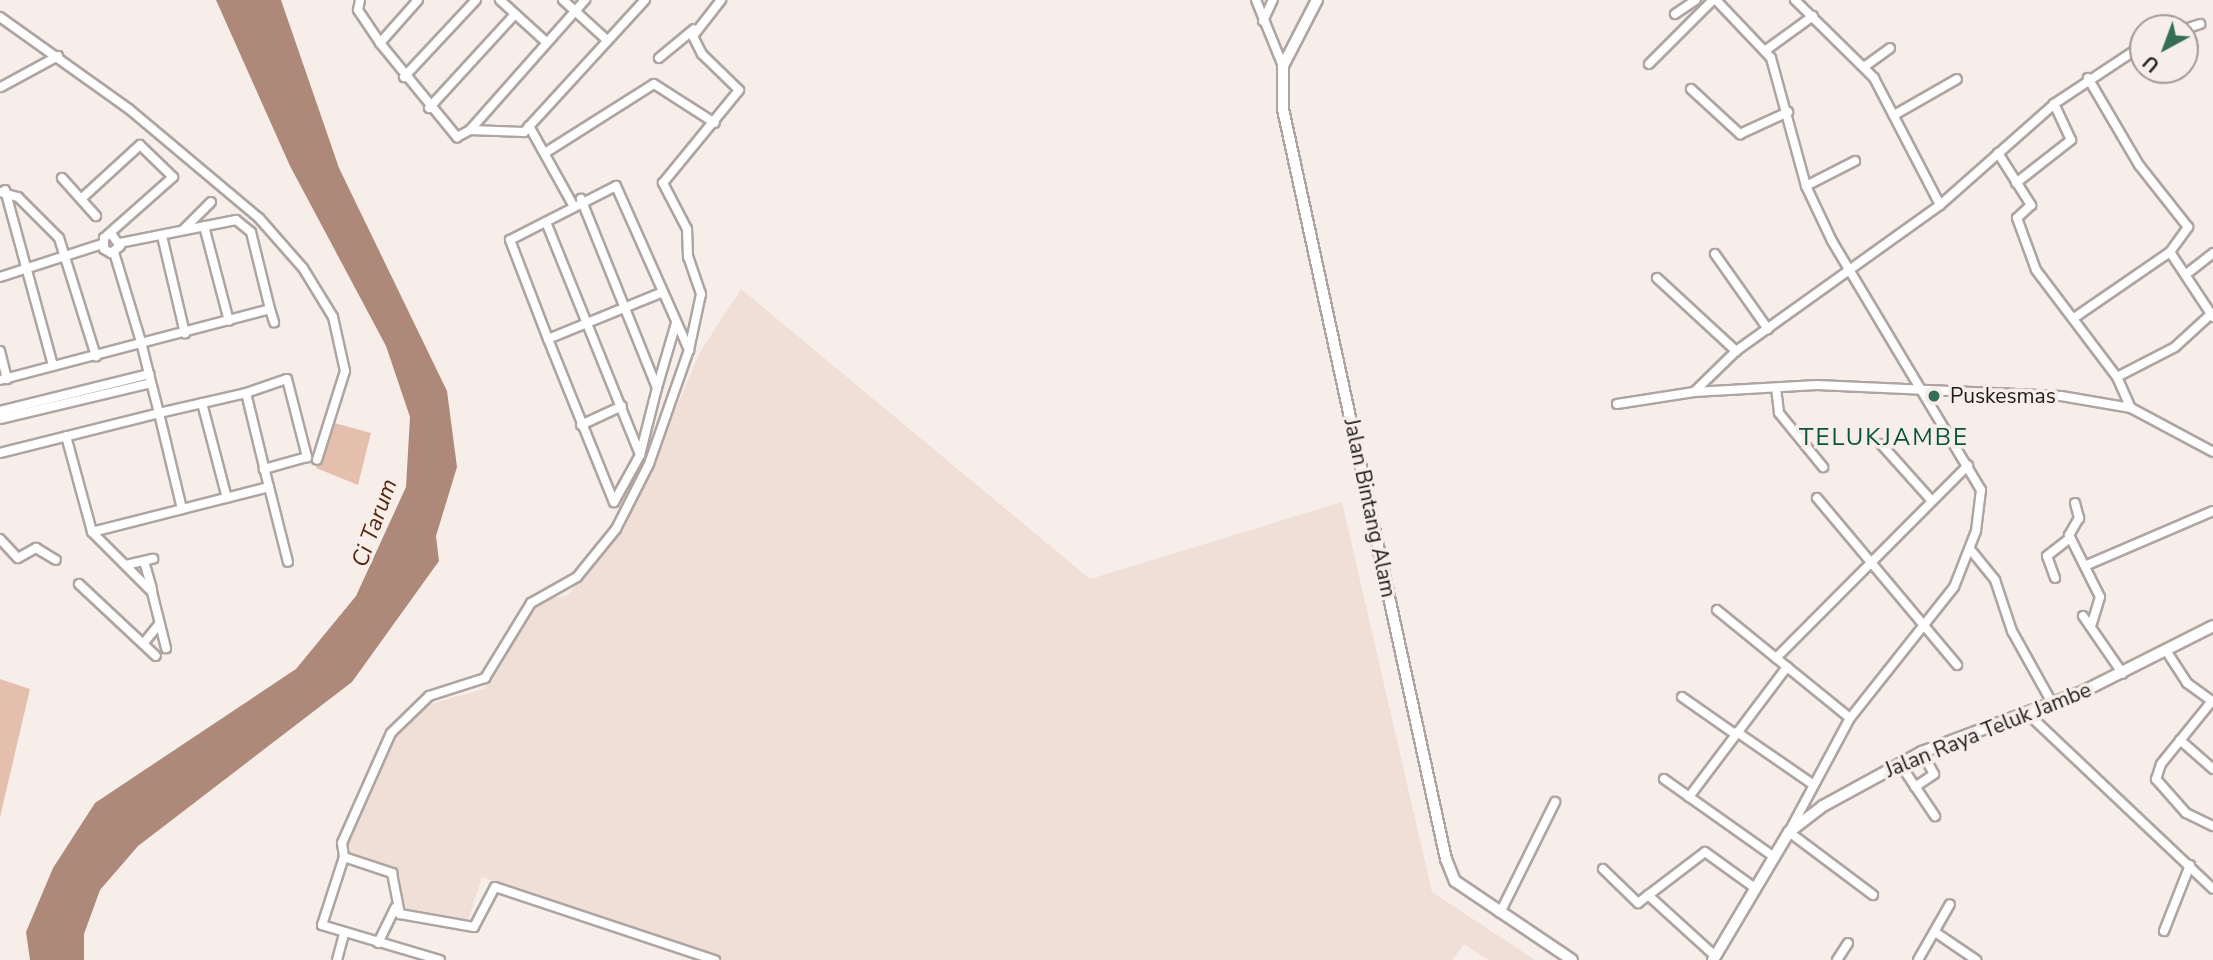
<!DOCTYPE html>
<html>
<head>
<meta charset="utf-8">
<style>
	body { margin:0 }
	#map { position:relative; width:2213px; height:960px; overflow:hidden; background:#f7eeea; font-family:"Nunito Sans",sans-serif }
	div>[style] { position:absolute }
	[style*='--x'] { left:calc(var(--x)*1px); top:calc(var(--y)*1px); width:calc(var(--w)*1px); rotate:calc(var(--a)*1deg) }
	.built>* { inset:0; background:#f0dfd7 }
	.green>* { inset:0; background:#e5bfae }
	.water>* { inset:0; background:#ae8878 }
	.roads { filter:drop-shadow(2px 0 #aea5a2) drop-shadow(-2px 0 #aea5a2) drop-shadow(0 2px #aea5a2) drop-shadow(0 -2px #aea5a2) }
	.street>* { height:8px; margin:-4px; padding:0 4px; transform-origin:4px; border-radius:4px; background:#fff }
	.secondary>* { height:10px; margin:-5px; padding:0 5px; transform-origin:5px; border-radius:5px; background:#fff }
	.dots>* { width:19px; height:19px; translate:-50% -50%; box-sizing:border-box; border:4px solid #f7eeea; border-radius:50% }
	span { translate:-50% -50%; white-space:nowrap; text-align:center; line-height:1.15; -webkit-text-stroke:7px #f7eeea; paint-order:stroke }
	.poi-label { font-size:21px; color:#1f1b1a }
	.left { translate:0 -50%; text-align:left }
	.street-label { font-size:21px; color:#1f1b1a }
	.water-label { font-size:23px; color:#57260d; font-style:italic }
	.quarter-label { font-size:24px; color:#08543c; letter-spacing:2px }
	.north { position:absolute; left:2129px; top:14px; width:70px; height:70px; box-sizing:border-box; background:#f7eeea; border:2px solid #a19a97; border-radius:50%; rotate:221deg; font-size:19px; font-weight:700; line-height:28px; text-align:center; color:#1f1b1a }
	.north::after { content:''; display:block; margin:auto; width:24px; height:32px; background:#346e56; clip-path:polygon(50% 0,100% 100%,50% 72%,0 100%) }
</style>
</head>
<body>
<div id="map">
	<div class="built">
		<div style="clip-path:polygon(741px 289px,1090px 579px,1342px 502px,1432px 892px,1535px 960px,1489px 960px,1464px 944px,1452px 960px,709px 960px,482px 877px,469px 918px,455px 926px,398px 911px,393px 902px,400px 877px,338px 853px,373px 757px,420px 707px,484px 689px,515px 628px,541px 600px,567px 596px,624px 530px,700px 352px)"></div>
	</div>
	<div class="green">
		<div style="clip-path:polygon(331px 422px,371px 433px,358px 485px,316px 468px)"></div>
		<div style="clip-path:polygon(0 679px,30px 689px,0 817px)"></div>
	</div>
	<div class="water">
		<div style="clip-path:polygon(216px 0,281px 0,339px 168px,447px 391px,457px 467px,436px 536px,439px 561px,352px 682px,138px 846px,100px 890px,84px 934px,84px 960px,30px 960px,26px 932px,53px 868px,95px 803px,296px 669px,356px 596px,406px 487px,410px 417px,386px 346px,290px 166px)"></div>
	</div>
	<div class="roads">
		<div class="street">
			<div style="--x:360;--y:0;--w:10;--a:101"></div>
			<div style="--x:358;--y:10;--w:40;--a:56"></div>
			<div style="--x:380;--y:43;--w:122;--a:50.7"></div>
			<div style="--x:457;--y:137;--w:15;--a:-28"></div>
			<div style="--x:470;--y:130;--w:54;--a:2.1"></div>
			<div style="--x:524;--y:132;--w:179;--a:-47.5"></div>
			<div style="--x:500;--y:0;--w:62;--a:42.4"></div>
			<div style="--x:563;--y:0;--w:59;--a:42.3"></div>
			<div style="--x:1256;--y:0;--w:71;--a:67.8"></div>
			<div style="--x:1716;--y:0;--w:80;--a:46.5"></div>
			<div style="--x:1771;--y:58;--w:133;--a:74.7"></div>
			<div style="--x:1806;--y:186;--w:61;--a:64.7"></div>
			<div style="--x:1832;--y:241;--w:290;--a:59.1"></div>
			<div style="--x:1981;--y:490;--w:41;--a:97"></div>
			<div style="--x:1976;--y:531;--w:60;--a:111.4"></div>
			<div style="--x:1954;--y:587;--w:167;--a:128.4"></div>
			<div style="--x:1850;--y:718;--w:129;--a:118.2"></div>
			<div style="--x:1789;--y:832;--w:105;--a:36.9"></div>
			<div style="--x:1795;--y:0;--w:111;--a:44.6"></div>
			<div style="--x:1874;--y:78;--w:143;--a:62.5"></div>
			<div style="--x:1675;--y:14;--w:25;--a:-34"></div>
			<div style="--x:0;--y:17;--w:158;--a:35.5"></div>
			<div style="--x:129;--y:109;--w:170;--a:40"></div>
			<div style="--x:259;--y:218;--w:67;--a:48.7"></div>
			<div style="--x:303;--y:268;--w:57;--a:58.5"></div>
			<div style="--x:333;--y:317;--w:55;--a:77.5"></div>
			<div style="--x:345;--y:371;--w:93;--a:107.5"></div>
			<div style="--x:1263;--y:21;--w:23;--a:-65"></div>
			<div style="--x:2185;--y:29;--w:16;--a:-18"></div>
			<div style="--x:380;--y:43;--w:57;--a:-48.5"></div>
			<div style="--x:1766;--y:50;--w:58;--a:-35.9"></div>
			<div style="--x:659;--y:58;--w:45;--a:-39.6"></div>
			<div style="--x:1649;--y:64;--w:91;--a:-45"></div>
			<div style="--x:1864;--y:67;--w:32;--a:-36"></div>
			<div style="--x:404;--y:77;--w:105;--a:-46.9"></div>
			<div style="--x:1;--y:87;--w:65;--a:-28.5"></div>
			<div style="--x:1691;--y:89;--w:67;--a:42.6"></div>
			<div style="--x:1740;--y:134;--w:53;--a:-24.6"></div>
			<div style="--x:429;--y:108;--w:127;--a:-47.5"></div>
			<div style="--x:1896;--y:114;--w:70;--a:-29.8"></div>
			<div style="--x:529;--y:126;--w:90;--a:60.9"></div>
			<div style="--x:470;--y:130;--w:174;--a:-48.5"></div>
			<div style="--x:548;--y:151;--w:125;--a:-32.3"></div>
			<div style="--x:654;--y:84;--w:72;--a:32.6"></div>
			<div style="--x:1998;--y:153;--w:62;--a:57.6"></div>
			<div style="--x:2031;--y:205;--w:19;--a:137"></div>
			<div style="--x:2017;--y:218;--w:55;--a:69.9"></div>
			<div style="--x:2036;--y:270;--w:134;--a:52.9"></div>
			<div style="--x:2117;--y:377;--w:34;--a:66"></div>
			<div style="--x:62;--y:178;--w:51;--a:48.2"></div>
			<div style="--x:2016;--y:183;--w:70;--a:-38"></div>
			<div style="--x:2071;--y:140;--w:40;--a:-115"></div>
			<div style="--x:1806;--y:186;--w:55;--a:-27"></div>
			<div style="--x:5;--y:190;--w:182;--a:74.7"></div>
			<div style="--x:0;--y:192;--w:19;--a:16"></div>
			<div style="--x:18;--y:197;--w:58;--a:45"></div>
			<div style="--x:59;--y:238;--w:124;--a:72.6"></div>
			<div style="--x:81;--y:199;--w:80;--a:-42.5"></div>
			<div style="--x:140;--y:145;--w:46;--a:44.1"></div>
			<div style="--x:173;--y:177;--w:92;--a:138.5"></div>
			<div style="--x:104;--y:238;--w:11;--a:90"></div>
			<div style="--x:104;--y:249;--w:8;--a:30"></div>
			<div style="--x:111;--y:253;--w:11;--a:-38"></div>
			<div style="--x:120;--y:246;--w:14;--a:-126"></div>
			<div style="--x:546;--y:222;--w:251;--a:68"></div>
			<div style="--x:204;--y:226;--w:98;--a:75.3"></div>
			<div style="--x:184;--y:229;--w:38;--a:-45"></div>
			<div style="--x:162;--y:236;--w:100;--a:76.7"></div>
			<div style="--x:2170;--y:252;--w:78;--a:56.5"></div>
			<div style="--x:1715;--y:254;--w:92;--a:54.8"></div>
			<div style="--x:2189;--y:272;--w:31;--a:-38"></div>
			<div style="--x:0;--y:277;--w:107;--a:-17.9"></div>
			<div style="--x:1657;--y:278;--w:108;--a:42.7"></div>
			<div style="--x:663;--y:292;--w:124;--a:157.8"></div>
			<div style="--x:548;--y:339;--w:106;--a:-111"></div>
			<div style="--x:510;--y:240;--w:119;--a:-27"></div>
			<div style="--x:616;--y:186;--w:180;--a:66"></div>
			<div style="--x:270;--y:309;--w:14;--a:73"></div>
			<div style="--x:2074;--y:318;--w:116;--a:-34.5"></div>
			<div style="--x:2170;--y:252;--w:31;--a:-54"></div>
			<div style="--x:2188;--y:227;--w:79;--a:-128.3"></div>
			<div style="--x:2139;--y:165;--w:101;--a:-120.4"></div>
			<div style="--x:548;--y:339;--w:176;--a:68"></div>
			<div style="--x:614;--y:502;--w:54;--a:-61"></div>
			<div style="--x:640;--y:455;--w:69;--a:-75.8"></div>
			<div style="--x:657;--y:388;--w:204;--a:-111.9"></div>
			<div style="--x:0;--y:351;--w:29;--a:76"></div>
			<div style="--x:2117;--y:377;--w:65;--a:-27.3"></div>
			<div style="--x:2175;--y:347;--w:47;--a:-42.4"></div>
			<div style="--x:0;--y:380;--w:279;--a:-14.7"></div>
			<div style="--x:270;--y:309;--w:79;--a:-103.9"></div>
			<div style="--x:251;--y:232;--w:19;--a:-141"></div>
			<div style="--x:236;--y:220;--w:118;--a:168.8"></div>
			<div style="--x:657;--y:388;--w:68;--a:-73.7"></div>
			<div style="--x:1776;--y:388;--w:25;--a:83"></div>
			<div style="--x:1779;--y:413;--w:70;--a:50.8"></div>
			<div style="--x:1694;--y:392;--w:59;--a:-44.3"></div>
			<div style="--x:1736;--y:351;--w:251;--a:-35.6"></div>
			<div style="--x:1940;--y:205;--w:152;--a:-41.5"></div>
			<div style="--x:2054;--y:104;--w:107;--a:-33.5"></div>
			<div style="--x:246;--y:393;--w:43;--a:-18.9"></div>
			<div style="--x:287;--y:379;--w:81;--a:75.6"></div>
			<div style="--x:307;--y:457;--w:45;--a:164.4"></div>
			<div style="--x:202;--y:403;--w:98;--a:75.3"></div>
			<div style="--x:1617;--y:404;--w:78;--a:-8.9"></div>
			<div style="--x:1694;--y:392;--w:123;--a:-3.3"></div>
			<div style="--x:1817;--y:385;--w:244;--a:2.6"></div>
			<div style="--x:2061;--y:396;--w:71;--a:9.7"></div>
			<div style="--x:2131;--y:408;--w:93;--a:28.2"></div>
			<div style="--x:0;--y:411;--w:154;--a:-13.9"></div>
			<div style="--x:0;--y:419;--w:155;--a:-13.4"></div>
			<div style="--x:581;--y:425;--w:45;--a:-24.9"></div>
			<div style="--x:66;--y:436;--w:99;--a:74.8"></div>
			<div style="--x:92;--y:532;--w:93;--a:-14.3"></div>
			<div style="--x:1881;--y:444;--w:75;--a:48.2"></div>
			<div style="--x:0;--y:453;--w:164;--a:-14.1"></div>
			<div style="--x:159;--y:413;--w:89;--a:-12.9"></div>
			<div style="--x:246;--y:393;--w:97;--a:76.3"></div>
			<div style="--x:269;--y:487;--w:90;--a:165.8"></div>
			<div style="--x:182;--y:509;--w:99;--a:-103.5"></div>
			<div style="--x:159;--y:413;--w:40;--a:-104.4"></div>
			<div style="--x:149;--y:374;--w:30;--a:-104"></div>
			<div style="--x:142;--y:345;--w:97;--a:-106.8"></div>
			<div style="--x:269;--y:487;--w:77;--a:75.8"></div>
			<div style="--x:1817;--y:498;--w:218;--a:50"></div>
			<div style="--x:2075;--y:503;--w:16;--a:75"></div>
			<div style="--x:2079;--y:518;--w:20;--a:120"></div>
			<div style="--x:2069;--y:535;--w:69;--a:63.4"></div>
			<div style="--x:2100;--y:597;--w:28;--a:107"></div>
			<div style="--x:92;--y:532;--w:85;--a:45"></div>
			<div style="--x:152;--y:592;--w:58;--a:76"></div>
			<div style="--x:0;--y:539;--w:26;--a:47"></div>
			<div style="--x:18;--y:558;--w:21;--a:-29"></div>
			<div style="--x:36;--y:548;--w:23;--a:31"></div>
			<div style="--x:1970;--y:549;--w:40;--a:51"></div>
			<div style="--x:1995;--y:580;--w:54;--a:71.6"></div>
			<div style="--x:2012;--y:631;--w:82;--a:60.9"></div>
			<div style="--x:144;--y:561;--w:29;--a:74"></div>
			<div style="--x:126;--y:565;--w:28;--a:-13"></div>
			<div style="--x:2087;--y:565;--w:137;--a:-23.2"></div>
			<div style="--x:2055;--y:578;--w:23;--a:-110"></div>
			<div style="--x:2047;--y:556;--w:29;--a:-38"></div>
			<div style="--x:79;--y:584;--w:105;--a:43.1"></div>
			<div style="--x:1717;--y:610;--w:171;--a:39.1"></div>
			<div style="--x:2083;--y:616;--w:70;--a:55.4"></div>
			<div style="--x:143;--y:644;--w:26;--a:-51"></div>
			<div style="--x:2167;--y:652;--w:37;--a:57"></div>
			<div style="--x:2187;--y:683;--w:32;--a:36"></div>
			<div style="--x:1776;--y:658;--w:272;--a:-45.1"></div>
			<div style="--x:1682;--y:697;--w:65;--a:34.9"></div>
			<div style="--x:2212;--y:701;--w:81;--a:129"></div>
			<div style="--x:2161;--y:764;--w:16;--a:108"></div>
			<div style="--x:2156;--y:779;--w:45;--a:48.6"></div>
			<div style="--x:2186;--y:813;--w:30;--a:26"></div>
			<div style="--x:2026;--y:712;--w:257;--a:43.4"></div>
			<div style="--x:1737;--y:732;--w:90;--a:34.6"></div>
			<div style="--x:2180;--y:740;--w:44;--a:41.3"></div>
			<div style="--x:1900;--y:764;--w:63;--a:56.1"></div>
			<div style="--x:1664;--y:779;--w:135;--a:35.3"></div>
			<div style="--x:1915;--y:787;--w:23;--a:-34"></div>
			<div style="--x:1934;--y:774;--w:25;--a:-119"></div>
			<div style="--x:1689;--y:797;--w:163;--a:-53"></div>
			<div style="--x:344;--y:857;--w:51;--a:18.4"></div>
			<div style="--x:392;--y:873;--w:42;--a:79"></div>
			<div style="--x:400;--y:914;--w:75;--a:10"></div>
			<div style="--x:474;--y:927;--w:45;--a:-62.3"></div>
			<div style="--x:495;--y:887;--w:232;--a:18.4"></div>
			<div style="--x:1603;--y:869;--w:49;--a:44.2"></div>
			<div style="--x:1638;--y:903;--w:84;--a:-37.3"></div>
			<div style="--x:1705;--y:852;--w:62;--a:35.8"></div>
			<div style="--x:1648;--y:895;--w:91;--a:42.3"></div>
			<div style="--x:1500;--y:913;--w:124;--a:-63.6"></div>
			<div style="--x:2164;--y:931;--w:71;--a:-68.5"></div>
			<div style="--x:1935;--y:932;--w:50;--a:34.3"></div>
			<div style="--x:378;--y:943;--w:39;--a:-64"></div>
			<div style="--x:337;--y:960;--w:27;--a:-75"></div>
			<div style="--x:440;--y:960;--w:123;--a:-163.5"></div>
			<div style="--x:322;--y:925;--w:71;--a:-72.1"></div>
			<div style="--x:344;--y:857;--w:14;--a:-98"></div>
			<div style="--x:342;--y:843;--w:120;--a:-66"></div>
			<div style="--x:391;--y:733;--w:53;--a:-44.2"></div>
			<div style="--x:429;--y:696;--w:59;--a:-17.8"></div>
			<div style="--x:485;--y:678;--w:88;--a:-58.5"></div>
			<div style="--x:531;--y:603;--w:53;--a:-29.5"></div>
			<div style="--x:577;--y:577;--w:62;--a:-50.9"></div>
			<div style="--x:616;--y:529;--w:73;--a:-63.1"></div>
			<div style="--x:649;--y:464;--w:121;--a:-70.7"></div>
			<div style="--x:689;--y:350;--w:57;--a:-77.9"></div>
			<div style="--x:701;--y:294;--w:39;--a:-109"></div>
			<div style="--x:688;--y:257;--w:28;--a:-92"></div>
			<div style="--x:687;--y:229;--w:52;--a:-117.6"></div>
			<div style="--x:663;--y:183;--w:120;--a:-50.7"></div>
			<div style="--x:739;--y:90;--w:52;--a:-135.8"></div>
			<div style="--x:702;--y:54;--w:20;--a:-117"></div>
			<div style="--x:693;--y:36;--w:46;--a:-52.1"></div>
			<div style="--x:1837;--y:960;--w:20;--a:-57"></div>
			<div style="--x:1918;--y:960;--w:64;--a:-60.3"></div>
		</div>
		<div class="secondary">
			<div style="--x:1317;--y:0;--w:74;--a:117.3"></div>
			<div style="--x:1283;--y:66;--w:43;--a:90"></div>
			<div style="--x:1283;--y:109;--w:768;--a:77.74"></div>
			<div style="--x:1446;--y:859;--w:24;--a:68"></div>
			<div style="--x:1455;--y:881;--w:141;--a:34"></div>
			<div style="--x:1713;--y:960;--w:149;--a:-59.3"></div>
			<div style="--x:1789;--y:832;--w:43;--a:-37.4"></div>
			<div style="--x:1823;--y:806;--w:113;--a:-28.6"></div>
			<div style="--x:1922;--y:752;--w:173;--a:-20.6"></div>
			<div style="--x:2084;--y:691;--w:144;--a:-26.7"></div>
		</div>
	</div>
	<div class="dots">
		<div style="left:1934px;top:396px;background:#346e56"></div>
	</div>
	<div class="poi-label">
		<span class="left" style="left:1950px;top:396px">Puskesmas</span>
	</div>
	<div class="street-label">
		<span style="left:1370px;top:508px;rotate:78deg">Jalan Bintang Alam</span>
		<span style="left:1988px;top:730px;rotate:-22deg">Jalan Raya Teluk Jambe</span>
	</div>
	<div class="water-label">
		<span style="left:375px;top:523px;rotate:-70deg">Ci Tarum</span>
	</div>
	<div class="quarter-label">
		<span style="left:1884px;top:438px">TELUKJAMBE</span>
	</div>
	<div class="north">U</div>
</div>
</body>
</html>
